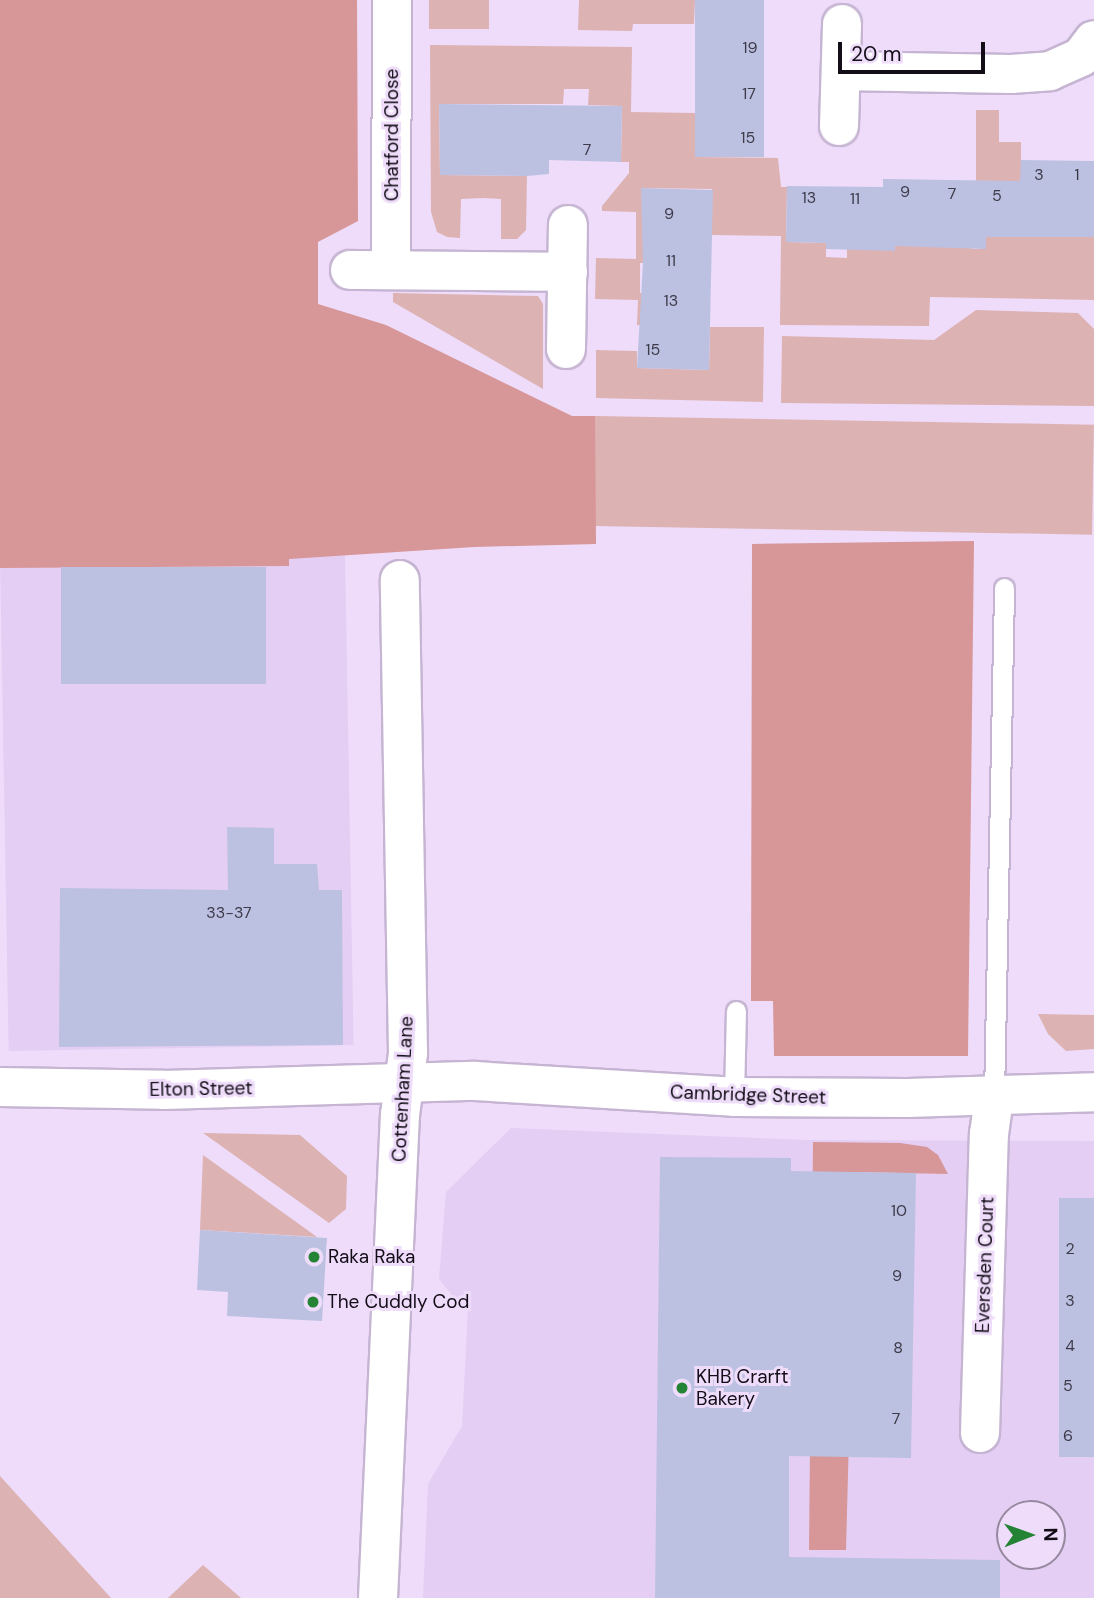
<!DOCTYPE html>
<html>
<head>
<meta charset="utf-8">
<style>
	body { margin:0 }
	#map { position:relative; width:1094px; height:1598px; overflow:hidden; background:#eedcfa; font-family:"DM Sans",sans-serif }
	div>[style] { position:absolute }
	[style*='--x'] { left:calc(var(--x)*1px); top:calc(var(--y)*1px); width:calc(var(--w)*1px); rotate:calc(var(--a)*1deg) }
	.built>* { inset:0; background:#e4cef3; transform-origin:0 0 }
	.green>* { inset:0; background:#ddb2b2; transform-origin:0 0 }
	.forest>* { inset:0; background:#d79697 }
	.building>* { inset:0; background:#bcc1e1; transform-origin:0 0 }
	.roads { filter:drop-shadow(2px 0 #c6b5d2) drop-shadow(-2px 0 #c6b5d2) drop-shadow(0 2px #c6b5d2) drop-shadow(0 -2px #c6b5d2) }
	.service>* { height:19px; margin:-9.5px; padding:0 9.5px; transform-origin:9.5px; border-radius:9.5px; background:#fff }
	.minor>* { height:38px; margin:-19px; padding:0 19px; transform-origin:19px; border-radius:19px; background:#fff }
	.dots>* { width:19px; height:19px; translate:-50% -50%; box-sizing:border-box; border:4px solid #eedcfa; border-radius:50% }
	span { translate:-50% -50%; white-space:nowrap; text-align:center; line-height:1.15; -webkit-text-stroke:6px #eedcfa; paint-order:stroke }
	.number-label { font-size:16px; color:#3d3a4a }
	.number-label span { -webkit-text-stroke-width:0 }
	.street-label { font-size:19px; color:#130d17 }
	.poi-label { font-size:19px; color:#130d17 }
	.left { translate:0 -50%; text-align:left }
	.north { position:absolute; left:996px; top:1500px; width:70px; height:70px; box-sizing:border-box; background:#eedcfa; border:2px solid #96899f; border-radius:50%; rotate:89deg; font-size:19px; font-weight:700; line-height:28px; text-align:center; color:#130d17 }
	.north::after { content:''; display:block; margin:auto; width:24px; height:32px; background:#248334; clip-path:polygon(50% 0,100% 100%,50% 72%,0 100%) }
	.scale { position:absolute; left:838px; top:42px; width:147px; height:32px; box-sizing:border-box; border:4px solid #130d17; border-top:0; padding-left:9px; font-size:21px; line-height:24px; white-space:nowrap; color:#130d17; -webkit-text-stroke:5px #eedcfa; paint-order:stroke }
</style>
</head>
<body>
<div id="map">
	<div class="built">
		<div style="left:345px;top:553px;width:492px;height:345px;rotate:89deg"></div>
		<div style="clip-path:polygon(evenodd,511px 1128px,808px 1140px,1094px 1141px,1094px 1598px,423px 1598px,428px 1484px,462px 1426px,468px 1309px,460px 1305px,439px 1279px,446px 1192px,511px 1128px,1010px 1514px,1052px 1514px,1052px 1556px,1010px 1556px,1010px 1514px)"></div>
	</div>
	<div class="green">
		<div style="left:429px;top:0;width:60px;height:29px"></div>
		<div style="clip-path:polygon(579px 0,695px 0,694px 24px,633px 24px,632px 31px,578px 30px)"></div>
		<div style="clip-path:polygon(430px 45px,632px 47px,631px 112px,696px 113px,695px 157px,778px 158px,781px 187px,787px 187px,786px 242px,826px 243px,826px 257px,847px 258px,847px 243px,895px 235px,975px 249px,986px 248px,986px 237px,1094px 237px,1094px 300px,930px 297px,929px 326px,780px 325px,781px 236px,712px 235px,712px 189px,642px 188px,659px 263px,640px 263px,640px 293px,658px 294px,658px 326px,637px 325px,638px 300px,595px 299px,596px 258px,636px 259px,636px 212px,602px 211px,602px 206px,629px 173px,629px 162px,621px 162px,622px 106px,588px 105px,589px 89px,564px 89px,563px 104px,439px 104px,440px 175px,527px 176px,526px 230px,517px 239px,501px 239px,501px 199px,483px 198px,461px 199px,460px 238px,447px 237px,437px 232px,431px 212px)"></div>
		<div style="clip-path:polygon(976px 110px,999px 110px,999px 142px,1021px 142px,1021px 181px,976px 181px)"></div>
		<div style="clip-path:polygon(393px 293px,538px 296px,543px 304px,543px 389px,393px 302px)"></div>
		<div style="clip-path:polygon(976px 310px,1078px 313px,1094px 329px,1094px 406px,781px 403px,782px 336px,934px 340px)"></div>
		<div style="clip-path:polygon(710px 327px,764px 327px,763px 402px,596px 398px,596px 350px,637px 351px,637px 368px,709px 370px)"></div>
		<div style="left:595px;top:416px;width:499px;height:110px;rotate:1deg"></div>
		<div style="clip-path:polygon(1038px 1014px,1094px 1015px,1094px 1049px,1066px 1051px,1048px 1034px)"></div>
		<div style="clip-path:polygon(203px 1133px,300px 1135px,347px 1176px,346px 1209px,329px 1223px)"></div>
		<div style="clip-path:polygon(203px 1155px,317px 1237px,200px 1230px)"></div>
		<div style="clip-path:polygon(0 1476px,111px 1598px,0 1598px)"></div>
		<div style="clip-path:polygon(203px 1565px,241px 1598px,168px 1598px)"></div>
	</div>
	<div class="forest">
		<div style="clip-path:polygon(0 0,357px 0,358px 221px,318px 242px,318px 304px,386px 325px,572px 416px,595px 416px,596px 544px,474px 547px,289px 559px,289px 566px,0 568px)"></div>
		<div style="clip-path:polygon(974px 541px,968px 1056px,774px 1056px,773px 1001px,751px 1001px,752px 544px)"></div>
		<div style="clip-path:polygon(813px 1142px,900px 1143px,927px 1147px,938px 1155px,948px 1174px,856px 1172px,846px 1550px,809px 1550px)"></div>
	</div>
	<div class="building">
		<div style="left:695px;top:0;width:69px;height:157px"></div>
		<div style="clip-path:polygon(439px 104px,622px 106px,621px 162px,549px 160px,549px 174px,527px 176px,440px 175px)"></div>
		<div style="clip-path:polygon(1021px 160px,1094px 161px,1094px 237px,986px 237px,986px 249px,895px 246px,895px 251px,826px 249px,826px 243px,786px 242px,787px 186px,883px 187px,883px 179px,1020px 181px)"></div>
		<div style="clip-path:polygon(641px 188px,713px 190px,709px 370px,637px 368px,643px 263px)"></div>
		<div style="left:266px;top:567px;width:117px;height:205px;rotate:90deg"></div>
		<div style="clip-path:polygon(227px 827px,274px 828px,274px 864px,317px 864px,319px 890px,342px 890px,343px 1045px,59px 1047px,60px 888px,228px 890px)"></div>
		<div style="clip-path:polygon(660px 1157px,791px 1158px,791px 1171px,916px 1173px,911px 1458px,789px 1456px,789px 1557px,1000px 1560px,1000px 1598px,655px 1598px)"></div>
		<div style="left:1059px;top:1198px;width:35px;height:259px"></div>
		<div style="clip-path:polygon(200px 1230px,327px 1238px,322px 1321px,227px 1316px,228px 1292px,197px 1290px)"></div>
	</div>
	<div class="roads">
		<div class="service">
			<div style="--x:734;--y:1097;--w:86;--a:-88.7"></div>
			<div style="--x:994;--y:1097;--w:509;--a:-88.87"></div>
		</div>
		<div class="minor">
			<div style="--x:841;--y:71;--w:170;--a:1"></div>
			<div style="--x:1011;--y:74;--w:39;--a:-4"></div>
			<div style="--x:1050;--y:71;--w:34;--a:-24"></div>
			<div style="--x:1081;--y:57;--w:21;--a:-53"></div>
			<div style="--x:839;--y:126;--w:102;--a:-88.3"></div>
			<div style="--x:391;--y:269;--w:269;--a:-89.8"></div>
			<div style="--x:350;--y:270;--w:218;--a:0.5"></div>
			<div style="--x:566;--y:349;--w:124;--a:-89.1"></div>
			<div style="--x:0;--y:1087;--w:164;--a:1"></div>
			<div style="--x:164;--y:1090;--w:311;--a:-1.7"></div>
			<div style="--x:475;--y:1081;--w:259;--a:3.5"></div>
			<div style="--x:734;--y:1097;--w:174;--a:0.3"></div>
			<div style="--x:908;--y:1098;--w:186;--a:-1.8"></div>
			<div style="--x:980;--y:1433;--w:299;--a:-88.3"></div>
			<div style="--x:989;--y:1134;--w:37;--a:-82"></div>
			<div style="--x:378;--y:1598;--w:484;--a:-87.4"></div>
			<div style="--x:400;--y:1115;--w:63;--a:-82.6"></div>
			<div style="--x:408;--y:1053;--w:473;--a:-91"></div>
		</div>
	</div>
	<div class="dots">
		<div style="left:314px;top:1257px;background:#248334"></div>
		<div style="left:313px;top:1302px;background:#248334"></div>
		<div style="left:682px;top:1388px;background:#248334"></div>
	</div>
	<div class="number-label">
		<span style="left:750px;top:48px">19</span>
		<span style="left:749px;top:94px">17</span>
		<span style="left:748px;top:138px">15</span>
		<span style="left:587px;top:150px">7</span>
		<span style="left:1039px;top:175px">3</span>
		<span style="left:1077px;top:175px">1</span>
		<span style="left:905px;top:192px">9</span>
		<span style="left:952px;top:194px">7</span>
		<span style="left:997px;top:196px">5</span>
		<span style="left:809px;top:198px">13</span>
		<span style="left:855px;top:199px">11</span>
		<span style="left:669px;top:214px">9</span>
		<span style="left:671px;top:261px">11</span>
		<span style="left:671px;top:301px">13</span>
		<span style="left:653px;top:350px">15</span>
		<span style="left:229px;top:913px">33-37</span>
		<span style="left:899px;top:1211px">10</span>
		<span style="left:1070px;top:1249px">2</span>
		<span style="left:897px;top:1276px">9</span>
		<span style="left:1070px;top:1301px">3</span>
		<span style="left:1070px;top:1346px">4</span>
		<span style="left:898px;top:1348px">8</span>
		<span style="left:1068px;top:1386px">5</span>
		<span style="left:896px;top:1419px">7</span>
		<span style="left:1068px;top:1436px">6</span>
	</div>
	<div class="street-label">
		<span style="left:392px;top:135px;rotate:-90deg">Chatford Close</span>
		<span style="left:201px;top:1089px;rotate:-1deg">Elton Street</span>
		<span style="left:403px;top:1089px;rotate:-87deg">Cottenham Lane</span>
		<span style="left:748px;top:1095px;rotate:2deg">Cambridge Street</span>
		<span style="left:985px;top:1265px;rotate:-88deg">Eversden Court</span>
	</div>
	<div class="poi-label">
		<span class="left" style="left:328px;top:1257px">Raka Raka</span>
		<span class="left" style="left:327px;top:1302px">The Cuddly Cod</span>
		<span class="left" style="left:696px;top:1388px">KHB Crarft<br>Bakery</span>
	</div>
	<div class="north">N</div>
	<div class="scale">20 m</div>
</div>
</body>
</html>
